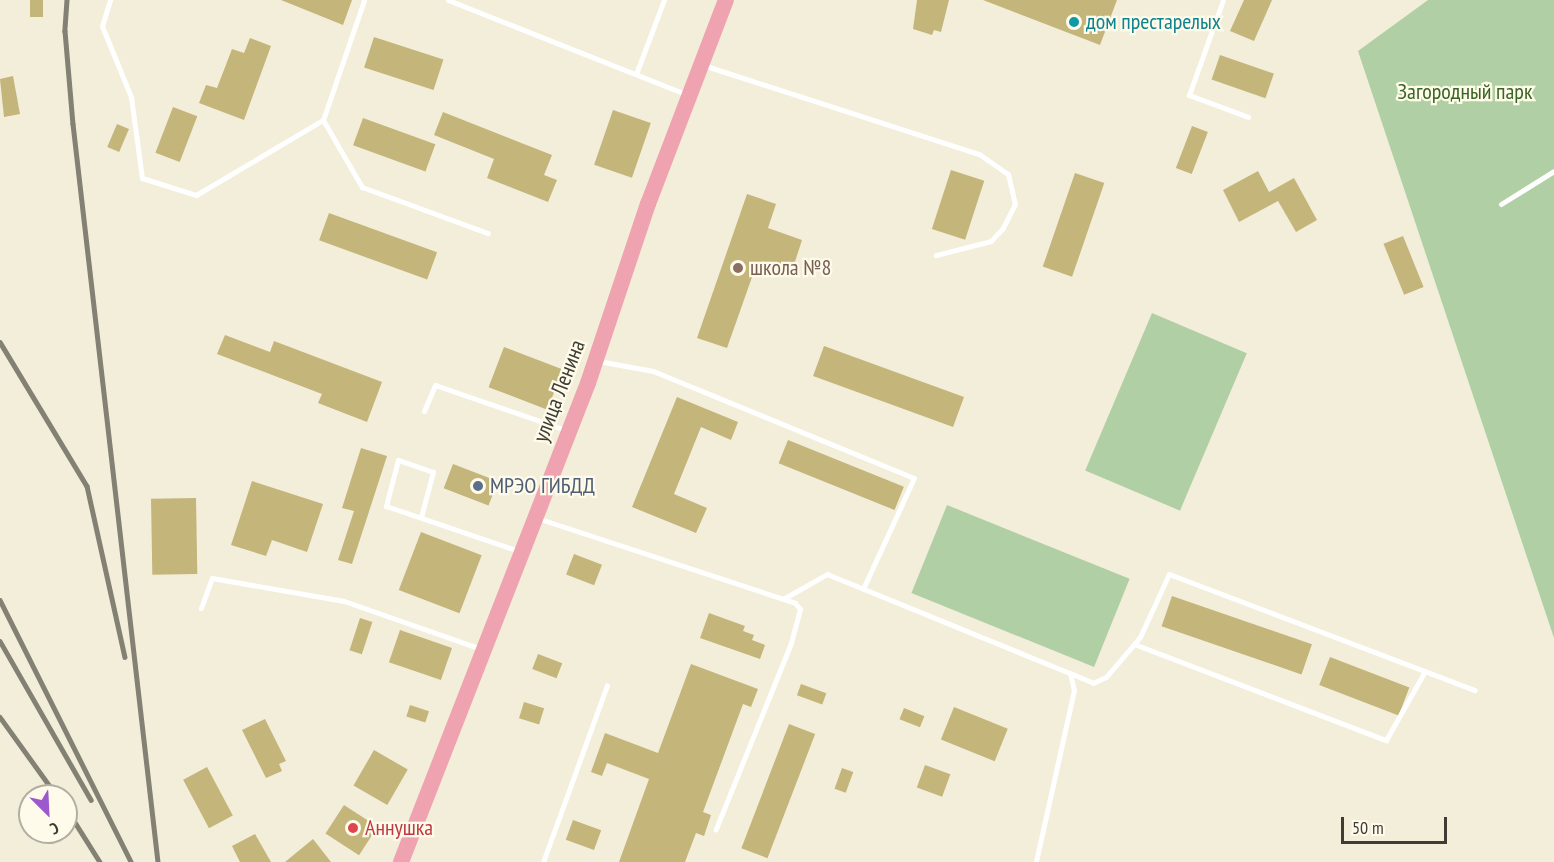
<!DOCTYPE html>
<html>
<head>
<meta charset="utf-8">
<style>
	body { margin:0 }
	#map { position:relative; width:1554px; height:862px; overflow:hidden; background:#f3eeda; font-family:"PT Sans Narrow",sans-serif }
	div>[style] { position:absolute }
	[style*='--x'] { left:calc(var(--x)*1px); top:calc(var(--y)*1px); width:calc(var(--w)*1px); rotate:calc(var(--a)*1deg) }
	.green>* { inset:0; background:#b1cfa4; transform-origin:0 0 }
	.building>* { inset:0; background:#c4b57b; transform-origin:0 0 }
	.lane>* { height:5px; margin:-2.5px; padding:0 2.5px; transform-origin:2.5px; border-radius:2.5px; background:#fff }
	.primary>* { height:16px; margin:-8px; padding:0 8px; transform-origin:8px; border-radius:8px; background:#efa3b0 }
	.rail>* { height:4.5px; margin:-2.25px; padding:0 2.25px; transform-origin:2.25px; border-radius:2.25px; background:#838074 }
	.dots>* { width:16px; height:16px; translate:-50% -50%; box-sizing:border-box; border:3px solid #fffbeb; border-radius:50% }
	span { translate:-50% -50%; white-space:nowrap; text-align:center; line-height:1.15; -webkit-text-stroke:4.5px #fffbeb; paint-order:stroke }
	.culture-label { font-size:22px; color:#0d838f }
	.left { translate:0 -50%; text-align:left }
	.park-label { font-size:22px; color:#396423 }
	.education-label { font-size:22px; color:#785e54 }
	.street-label { font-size:22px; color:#3e3c34 }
	.service-label { font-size:22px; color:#4e5e75 }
	.health-label { font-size:22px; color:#be3a42 }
	.north { position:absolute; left:18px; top:784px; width:60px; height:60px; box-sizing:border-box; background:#fffbeb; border:2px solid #b2afa2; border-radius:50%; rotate:156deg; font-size:16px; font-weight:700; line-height:24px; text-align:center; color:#3e3c34 }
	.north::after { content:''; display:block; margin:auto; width:21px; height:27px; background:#9e58cd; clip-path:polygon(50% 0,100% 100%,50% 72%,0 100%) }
	.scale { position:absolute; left:1341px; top:817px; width:106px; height:27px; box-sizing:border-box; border:3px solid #3e3c34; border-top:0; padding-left:8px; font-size:18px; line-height:21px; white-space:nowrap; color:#3e3c34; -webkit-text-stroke:4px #fffbeb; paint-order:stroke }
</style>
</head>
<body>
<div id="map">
	<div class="green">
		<div style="clip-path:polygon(1428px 0,1554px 0,1554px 638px,1358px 51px)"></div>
		<div style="left:1152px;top:313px;width:103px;height:171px;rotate:23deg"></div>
		<div style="left:947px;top:505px;width:197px;height:95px;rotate:22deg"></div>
	</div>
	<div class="building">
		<div style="left:30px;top:0;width:13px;height:17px"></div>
		<div style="clip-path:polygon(281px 0,352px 0,343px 25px)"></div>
		<div style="clip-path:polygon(917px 0,949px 0,941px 32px,934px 30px,932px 35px,913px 29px)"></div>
		<div style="clip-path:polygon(983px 0,1117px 0,1100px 45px)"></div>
		<div style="clip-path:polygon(1244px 0,1272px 0,1254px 41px,1230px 31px)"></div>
		<div style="left:374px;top:37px;width:73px;height:32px;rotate:18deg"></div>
		<div style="clip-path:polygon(250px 38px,271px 46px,244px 120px,199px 103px,206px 85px,217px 88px,232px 49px,244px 53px)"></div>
		<div style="left:1220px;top:55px;width:57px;height:26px;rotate:19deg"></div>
		<div style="clip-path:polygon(13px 76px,20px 114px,4px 117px,0 79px)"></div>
		<div style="left:173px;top:107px;width:26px;height:49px;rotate:21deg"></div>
		<div style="left:613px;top:110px;width:40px;height:58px;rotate:19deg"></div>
		<div style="clip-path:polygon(443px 112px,552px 155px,544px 175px,557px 180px,548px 202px,487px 178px,494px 159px,434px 135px)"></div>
		<div style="left:363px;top:118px;width:77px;height:29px;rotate:20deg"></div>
		<div style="left:117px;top:124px;width:13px;height:25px;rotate:23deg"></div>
		<div style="left:1192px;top:126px;width:17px;height:45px;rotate:21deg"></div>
		<div style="left:951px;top:170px;width:35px;height:62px;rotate:18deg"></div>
		<div style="clip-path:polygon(1258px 171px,1269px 192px,1294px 178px,1317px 220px,1296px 232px,1278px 201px,1239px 222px,1223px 190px)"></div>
		<div style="left:1075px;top:173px;width:31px;height:99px;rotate:19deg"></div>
		<div style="clip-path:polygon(747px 194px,776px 204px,768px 228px,802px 240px,791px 274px,757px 263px,727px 348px,697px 338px)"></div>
		<div style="left:329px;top:213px;width:115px;height:29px;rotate:20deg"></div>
		<div style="left:1403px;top:236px;width:55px;height:21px;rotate:68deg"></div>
		<div style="clip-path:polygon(225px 335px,270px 352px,274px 341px,382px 382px,367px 422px,318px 403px,322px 394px,217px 354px)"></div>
		<div style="left:824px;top:346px;width:149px;height:32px;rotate:20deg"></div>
		<div style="left:504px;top:347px;width:63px;height:43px;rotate:21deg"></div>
		<div style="clip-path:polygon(677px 397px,738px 422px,731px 440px,701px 427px,674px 494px,707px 508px,696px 533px,632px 507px)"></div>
		<div style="left:788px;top:440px;width:125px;height:25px;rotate:22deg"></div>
		<div style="clip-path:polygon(361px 448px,387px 456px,352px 564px,338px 560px,354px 511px,342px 508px)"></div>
		<div style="left:453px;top:464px;width:48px;height:26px;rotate:21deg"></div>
		<div style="clip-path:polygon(252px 481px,323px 504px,307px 552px,272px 540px,266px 556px,231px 545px)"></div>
		<div style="left:196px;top:498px;width:76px;height:45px;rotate:89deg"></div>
		<div style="left:421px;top:532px;width:65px;height:62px;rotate:21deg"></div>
		<div style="left:574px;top:554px;width:30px;height:22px;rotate:21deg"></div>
		<div style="left:1172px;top:596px;width:148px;height:32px;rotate:19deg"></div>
		<div style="clip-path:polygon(709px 613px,745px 626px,743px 631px,754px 635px,752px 640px,765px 645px,760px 659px,700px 638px)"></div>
		<div style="left:360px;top:618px;width:13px;height:34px;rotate:18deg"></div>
		<div style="left:400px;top:630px;width:55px;height:34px;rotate:19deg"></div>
		<div style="left:538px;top:654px;width:26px;height:16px;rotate:21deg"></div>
		<div style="left:1330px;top:657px;width:85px;height:30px;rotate:21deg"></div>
		<div style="clip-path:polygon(691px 664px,758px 689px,751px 707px,743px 704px,703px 812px,711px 815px,704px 836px,696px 833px,685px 862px,619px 862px,649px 779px,607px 763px,602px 776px,591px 772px,605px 733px,658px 753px)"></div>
		<div style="left:801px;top:684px;width:27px;height:12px;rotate:20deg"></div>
		<div style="left:524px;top:702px;width:21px;height:17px;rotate:17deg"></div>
		<div style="left:410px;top:705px;width:20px;height:12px;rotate:18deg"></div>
		<div style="left:954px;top:707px;width:58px;height:35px;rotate:22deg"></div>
		<div style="left:904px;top:708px;width:22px;height:12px;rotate:22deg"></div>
		<div style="clip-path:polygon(265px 719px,286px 761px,279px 764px,282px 771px,266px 778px,242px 730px)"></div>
		<div style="left:789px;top:724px;width:28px;height:133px;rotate:21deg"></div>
		<div style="left:374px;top:750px;width:39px;height:41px;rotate:30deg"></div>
		<div style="left:925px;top:765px;width:27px;height:24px;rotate:20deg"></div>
		<div style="left:207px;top:767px;width:55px;height:27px;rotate:62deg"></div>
		<div style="left:842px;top:768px;width:12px;height:22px;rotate:20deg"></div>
		<div style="left:344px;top:805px;width:40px;height:34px;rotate:33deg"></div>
		<div style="left:573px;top:820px;width:30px;height:21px;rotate:20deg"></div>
		<div style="clip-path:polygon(255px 834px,271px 862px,240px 862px,232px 846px)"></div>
		<div style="clip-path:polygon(313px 839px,331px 862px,285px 862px)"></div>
	</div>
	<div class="lane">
		<div style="--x:110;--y:0;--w:27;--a:107"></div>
		<div style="--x:102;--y:26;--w:77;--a:67.8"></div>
		<div style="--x:131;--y:97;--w:82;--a:82.3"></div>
		<div style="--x:142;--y:178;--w:57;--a:17.5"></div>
		<div style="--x:196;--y:195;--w:147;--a:-30.6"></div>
		<div style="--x:323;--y:120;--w:127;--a:-71.1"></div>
		<div style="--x:448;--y:0;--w:258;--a:21.6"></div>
		<div style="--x:1223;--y:0;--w:101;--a:109.7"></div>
		<div style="--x:1189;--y:95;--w:63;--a:20.4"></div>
		<div style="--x:703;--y:65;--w:290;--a:17.9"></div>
		<div style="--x:979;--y:154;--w:35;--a:35"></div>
		<div style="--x:1008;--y:174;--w:31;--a:77"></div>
		<div style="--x:1015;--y:204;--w:27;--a:117"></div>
		<div style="--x:1003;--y:228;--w:18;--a:133"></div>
		<div style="--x:991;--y:241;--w:57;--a:165.7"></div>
		<div style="--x:636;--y:74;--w:79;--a:-69.3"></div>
		<div style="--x:323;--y:120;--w:78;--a:59.8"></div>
		<div style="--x:362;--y:187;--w:134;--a:20.1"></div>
		<div style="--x:1501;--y:204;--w:62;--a:-31.9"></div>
		<div style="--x:598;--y:361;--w:56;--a:10.3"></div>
		<div style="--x:653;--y:371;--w:282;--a:22.3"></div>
		<div style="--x:914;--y:478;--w:122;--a:114.7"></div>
		<div style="--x:424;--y:411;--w:28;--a:-67"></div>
		<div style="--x:435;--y:385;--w:139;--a:19"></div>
		<div style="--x:421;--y:517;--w:47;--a:-75.1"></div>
		<div style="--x:433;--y:472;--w:37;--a:-161"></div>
		<div style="--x:398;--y:460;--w:48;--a:104.6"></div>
		<div style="--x:386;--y:506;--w:140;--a:18.7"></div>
		<div style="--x:537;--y:518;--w:272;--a:18.2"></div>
		<div style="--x:795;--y:603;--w:8;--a:50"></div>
		<div style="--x:800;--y:609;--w:35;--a:105"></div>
		<div style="--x:791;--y:643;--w:201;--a:112"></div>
		<div style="--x:783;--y:599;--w:51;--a:-29.6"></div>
		<div style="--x:827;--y:574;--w:262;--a:22.2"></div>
		<div style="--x:1070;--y:673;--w:17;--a:77"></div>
		<div style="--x:1074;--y:690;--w:176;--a:102.5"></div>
		<div style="--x:201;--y:608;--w:32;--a:-70"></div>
		<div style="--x:212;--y:578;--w:134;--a:9.9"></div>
		<div style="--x:344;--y:601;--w:145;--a:19.3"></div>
		<div style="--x:1134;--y:644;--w:270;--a:20.9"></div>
		<div style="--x:1386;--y:740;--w:79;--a:-60.5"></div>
		<div style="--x:1070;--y:673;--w:25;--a:23"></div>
		<div style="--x:1093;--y:683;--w:14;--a:-25"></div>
		<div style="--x:1106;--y:677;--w:52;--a:-49.6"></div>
		<div style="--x:1140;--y:637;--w:69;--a:-65.3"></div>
		<div style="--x:1169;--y:574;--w:327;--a:20.8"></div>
		<div style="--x:543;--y:862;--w:188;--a:-70.1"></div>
	</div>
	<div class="primary">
		<div style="--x:401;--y:862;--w:514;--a:-68.67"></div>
		<div style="--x:588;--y:383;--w:189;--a:-71.5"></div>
		<div style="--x:648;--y:204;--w:218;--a:-69.1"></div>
	</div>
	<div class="rail">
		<div style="--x:67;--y:0;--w:31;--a:94"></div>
		<div style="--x:65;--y:31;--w:93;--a:85.1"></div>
		<div style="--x:73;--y:124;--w:743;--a:83.43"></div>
		<div style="--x:0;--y:342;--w:168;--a:58.9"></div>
		<div style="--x:87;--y:486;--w:175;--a:77.5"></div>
		<div style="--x:0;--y:600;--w:293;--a:63.4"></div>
		<div style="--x:0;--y:641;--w:183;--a:60.2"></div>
		<div style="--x:0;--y:717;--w:97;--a:54.2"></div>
		<div style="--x:66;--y:808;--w:64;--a:57.8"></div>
	</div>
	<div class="dots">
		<div style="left:1074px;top:22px;background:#0f9aa8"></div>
		<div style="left:738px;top:268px;background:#8d6e63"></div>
		<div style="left:478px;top:486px;background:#5c6f8a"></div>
		<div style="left:353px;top:828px;background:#e0444e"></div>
	</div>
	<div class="culture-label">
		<span class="left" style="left:1086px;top:22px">дом престарелых</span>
	</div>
	<div class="park-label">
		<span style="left:1465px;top:92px">Загородный парк</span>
	</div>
	<div class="education-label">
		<span class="left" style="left:750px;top:268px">школа №8</span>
	</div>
	<div class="street-label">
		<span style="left:559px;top:391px;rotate:-69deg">улица Ленина</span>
	</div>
	<div class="service-label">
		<span class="left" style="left:490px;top:486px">МРЭО ГИБДД</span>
	</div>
	<div class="health-label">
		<span class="left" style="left:365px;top:828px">Аннушка</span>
	</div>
	<div class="north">С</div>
	<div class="scale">50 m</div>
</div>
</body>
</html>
